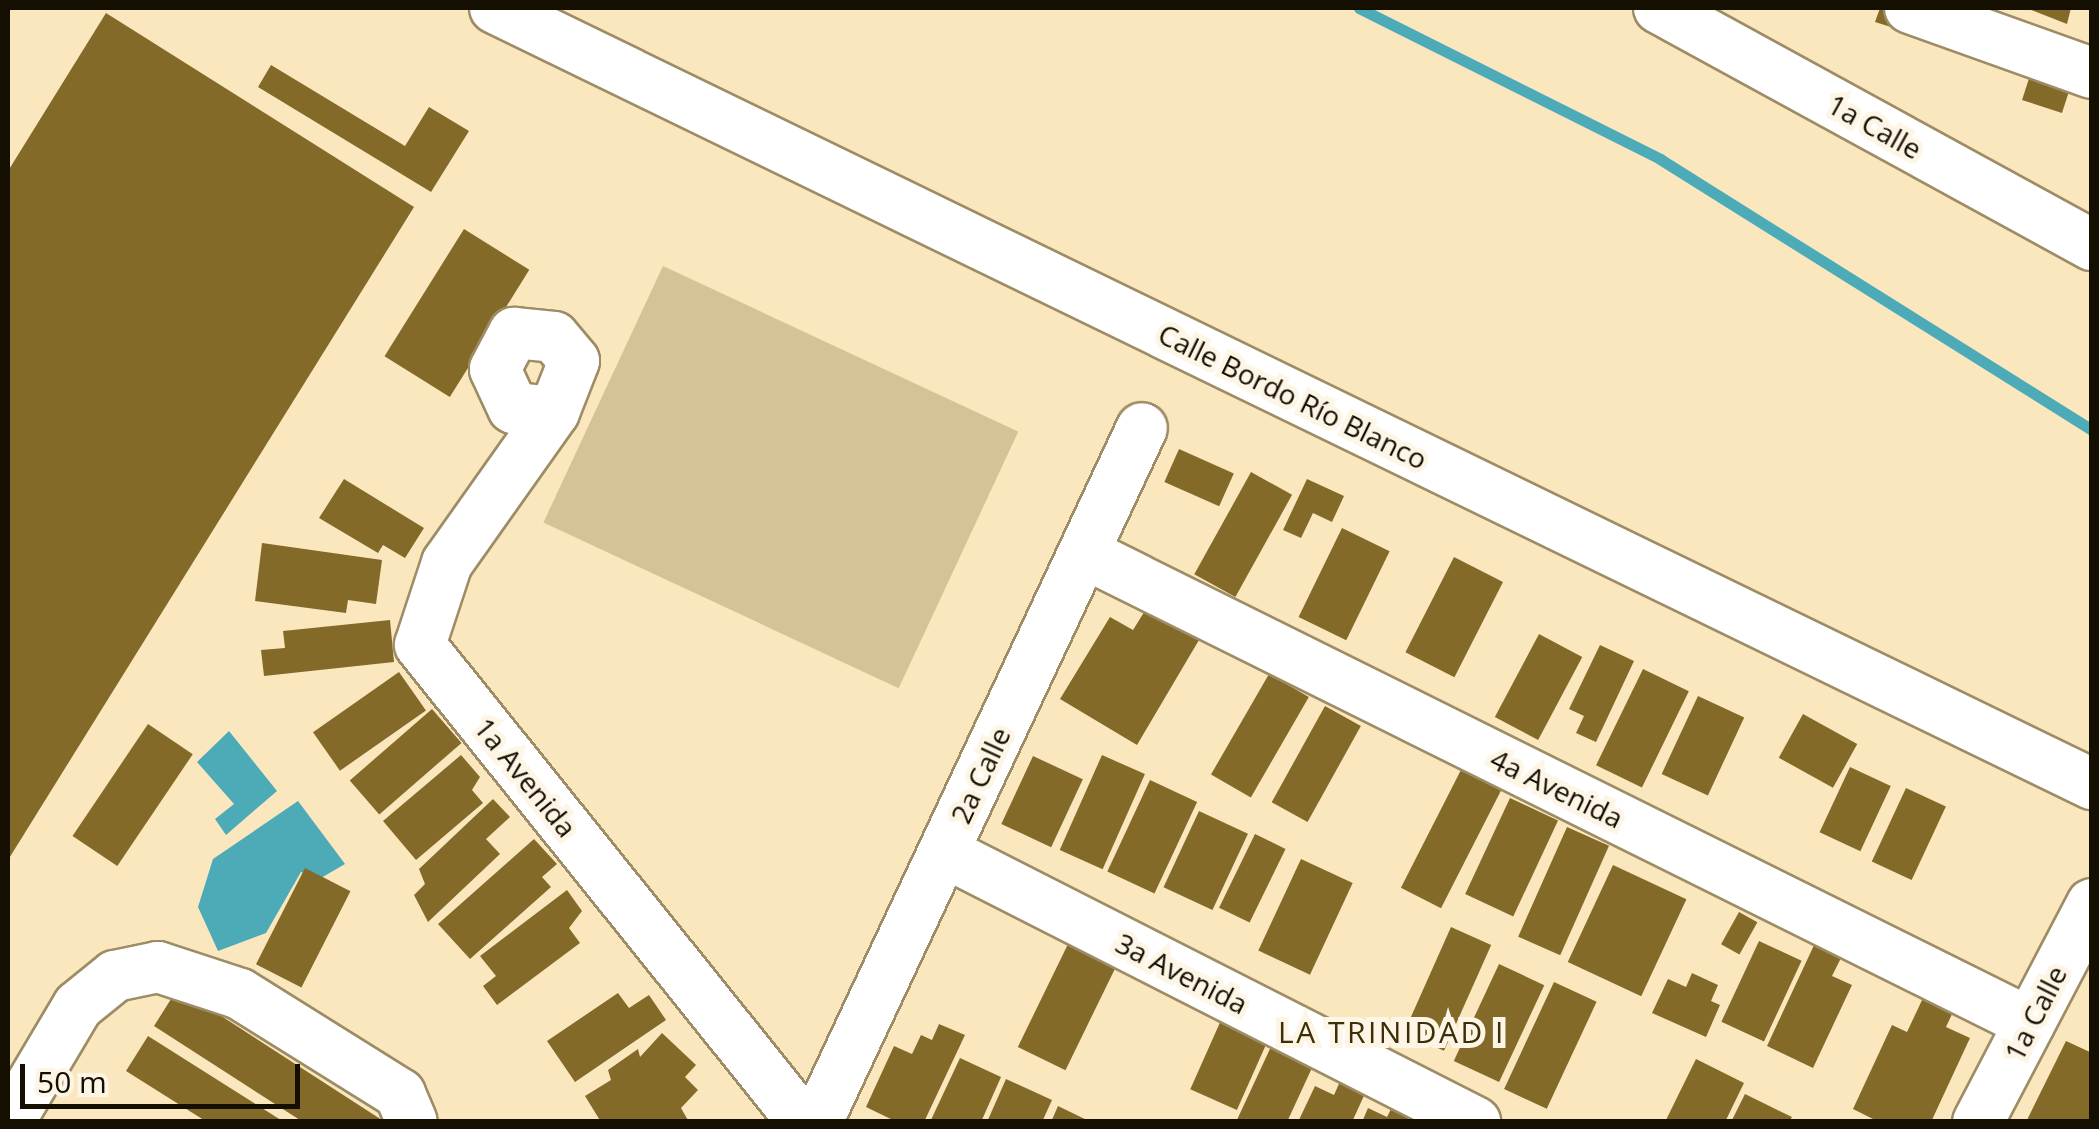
<!DOCTYPE html>
<html>
<head>
<meta charset="utf-8">
<style>
	body { margin:0 }
	#map { position:relative; width:2099px; height:1129px; overflow:hidden; background:#fae7bd; font-family:"Open Sans",sans-serif }
	div>[style] { position:absolute }
	[style*='--x'] { left:calc(var(--x)*1px); top:calc(var(--y)*1px); width:calc(var(--w)*1px); rotate:calc(var(--a)*1deg) }
	.green>* { inset:0; background:#d5c296; transform-origin:0 0 }
	.water>* { inset:0; background:#4dabb8 }
	.stream>* { height:11px; margin:-5.5px; padding:0 5.5px; transform-origin:5.5px; border-radius:5.5px; background:#4dabb8 }
	.building>* { inset:0; background:#846a28; transform-origin:0 0 }
	.roads { filter:drop-shadow(2px 0 #9d8c65) drop-shadow(-2px 0 #9d8c65) drop-shadow(0 2px #9d8c65) drop-shadow(0 -2px #9d8c65) }
	.minor>* { height:50px; margin:-25px; padding:0 25px; transform-origin:25px; border-radius:25px; background:#fff }
	span { translate:-50% -50%; white-space:nowrap; text-align:center; line-height:1.15; -webkit-text-stroke:10px #fdf5e5; paint-order:stroke }
	.street-label { font-size:28px; color:#150f02 }
	.neighbourhood-label { font-size:30px; color:#3d2e05; letter-spacing:2.5px }
	.frame { position:absolute; inset:0; border:10px solid #150f02; pointer-events:none }
	.scale { position:absolute; left:20px; top:1064px; width:280px; height:45px; box-sizing:border-box; border:5px solid #150f02; border-top:0; padding-left:12px; font-size:30px; line-height:35px; white-space:nowrap; color:#150f02; -webkit-text-stroke:8px #fdf5e5; paint-order:stroke }
</style>
</head>
<body>
<div id="map">
	<div class="green">
		<div style="left:663px;top:266px;width:392px;height:283px;rotate:25deg"></div>
	</div>
	<div class="water">
		<div style="clip-path:polygon(229px 731px,277px 791px,226px 835px,215px 819px,234px 804px,197px 762px)"></div>
		<div style="clip-path:polygon(298px 801px,345px 864px,321px 878px,301px 872px,266px 933px,218px 951px,198px 907px,213px 859px)"></div>
	</div>
	<div class="stream">
		<div style="--x:1359;--y:8;--w:337;--a:26.6"></div>
		<div style="--x:1660;--y:159;--w:510;--a:32.1"></div>
	</div>
	<div class="building">
		<div style="clip-path:polygon(1880px 8px,1928px 8px,1920px 36px,1875px 22px)"></div>
		<div style="clip-path:polygon(2026px 8px,2071px 8px,2067px 24px)"></div>
		<div style="clip-path:polygon(106px 13px,414px 207px,8px 860px,8px 171px)"></div>
		<div style="left:2035px;top:60px;width:42px;height:42px;rotate:18deg"></div>
		<div style="clip-path:polygon(271px 65px,405px 146px,429px 107px,469px 131px,431px 192px,258px 87px)"></div>
		<div style="left:464px;top:229px;width:77px;height:150px;rotate:32deg"></div>
		<div style="left:1179px;top:449px;width:60px;height:36px;rotate:24deg"></div>
		<div style="left:1251px;top:472px;width:47px;height:117px;rotate:29deg"></div>
		<div style="clip-path:polygon(344px 479px,424px 528px,405px 558px,383px 545px,378px 553px,319px 518px)"></div>
		<div style="clip-path:polygon(1307px 479px,1344px 496px,1332px 522px,1313px 513px,1301px 538px,1283px 530px)"></div>
		<div style="left:1342px;top:528px;width:53px;height:99px;rotate:26deg"></div>
		<div style="clip-path:polygon(262px 543px,382px 560px,376px 604px,348px 600px,346px 613px,255px 601px)"></div>
		<div style="left:1454px;top:557px;width:55px;height:107px;rotate:27deg"></div>
		<div style="clip-path:polygon(1146px 609px,1199px 640px,1137px 745px,1060px 699px,1110px 617px,1133px 630px)"></div>
		<div style="clip-path:polygon(390px 620px,394px 662px,264px 676px,261px 650px,285px 648px,283px 631px)"></div>
		<div style="left:1539px;top:634px;width:49px;height:94px;rotate:28deg"></div>
		<div style="clip-path:polygon(1600px 645px,1634px 661px,1596px 742px,1576px 733px,1584px 716px,1569px 709px)"></div>
		<div style="left:1643px;top:669px;width:51px;height:107px;rotate:26deg"></div>
		<div style="left:399px;top:672px;width:47px;height:105px;rotate:55deg"></div>
		<div style="left:1269px;top:674px;width:46px;height:116px;rotate:30deg"></div>
		<div style="left:1698px;top:696px;width:51px;height:86px;rotate:25deg"></div>
		<div style="left:1325px;top:706px;width:41px;height:110px;rotate:29deg"></div>
		<div style="left:432px;top:709px;width:45px;height:109px;rotate:49deg"></div>
		<div style="left:1803px;top:714px;width:62px;height:50px;rotate:29deg"></div>
		<div style="left:148px;top:724px;width:54px;height:135px;rotate:34deg"></div>
		<div style="clip-path:polygon(461px 755px,480px 777px,472px 790px,483px 803px,416px 860px,383px 821px)"></div>
		<div style="left:1102px;top:755px;width:47px;height:104px;rotate:24deg"></div>
		<div style="left:1033px;top:756px;width:55px;height:75px;rotate:25deg"></div>
		<div style="left:1464px;top:764px;width:45px;height:139px;rotate:27deg"></div>
		<div style="left:1850px;top:767px;width:45px;height:72px;rotate:25deg"></div>
		<div style="left:1150px;top:780px;width:52px;height:101px;rotate:25deg"></div>
		<div style="left:1906px;top:788px;width:44px;height:81px;rotate:25deg"></div>
		<div style="left:1510px;top:798px;width:53px;height:106px;rotate:25deg"></div>
		<div style="clip-path:polygon(493px 799px,510px 817px,486px 839px,500px 854px,428px 922px,414px 895px,425px 884px,419px 869px)"></div>
		<div style="left:1199px;top:811px;width:54px;height:84px;rotate:25deg"></div>
		<div style="left:1567px;top:827px;width:46px;height:120px;rotate:24deg"></div>
		<div style="left:1255px;top:834px;width:34px;height:82px;rotate:26deg"></div>
		<div style="clip-path:polygon(534px 839px,557px 864px,542px 877px,551px 887px,470px 959px,438px 924px)"></div>
		<div style="left:1301px;top:859px;width:57px;height:101px;rotate:25deg"></div>
		<div style="left:1613px;top:865px;width:81px;height:107px;rotate:25deg"></div>
		<div style="left:305px;top:868px;width:51px;height:108px;rotate:27deg"></div>
		<div style="clip-path:polygon(567px 890px,582px 911px,569px 928px,580px 943px,497px 1005px,483px 986px,496px 976px,480px 956px)"></div>
		<div style="left:1739px;top:912px;width:21px;height:37px;rotate:29deg"></div>
		<div style="left:1451px;top:927px;width:44px;height:116px;rotate:24deg"></div>
		<div style="left:1070px;top:940px;width:53px;height:119px;rotate:26deg"></div>
		<div style="left:1759px;top:941px;width:47px;height:89px;rotate:25deg"></div>
		<div style="clip-path:polygon(1815px 943px,1842px 956px,1832px 976px,1852px 985px,1813px 1068px,1767px 1046px)"></div>
		<div style="left:1499px;top:964px;width:50px;height:107px;rotate:25deg"></div>
		<div style="clip-path:polygon(1692px 973px,1718px 985px,1711px 1001px,1720px 1005px,1706px 1037px,1652px 1013px,1668px 979px,1686px 987px)"></div>
		<div style="left:1554px;top:982px;width:47px;height:118px;rotate:25deg"></div>
		<div style="clip-path:polygon(178px 988px,385px 1122px,303px 1122px,154px 1026px)"></div>
		<div style="clip-path:polygon(618px 993px,629px 1008px,649px 995px,666px 1020px,575px 1082px,547px 1041px)"></div>
		<div style="clip-path:polygon(1923px 998px,1953px 1012px,1946px 1027px,1970px 1038px,1931px 1122px,1879px 1122px,1853px 1109px,1892px 1025px,1907px 1032px)"></div>
		<div style="left:1222px;top:1018px;width:51px;height:78px;rotate:24deg"></div>
		<div style="clip-path:polygon(939px 1024px,965px 1035px,924px 1122px,897px 1122px,866px 1107px,894px 1046px,912px 1054px,921px 1035px,932px 1040px)"></div>
		<div style="clip-path:polygon(662px 1033px,696px 1065px,685px 1077px,698px 1090px,681px 1108px,689px 1122px,601px 1122px,585px 1096px,611px 1080px,608px 1070px,638px 1049px,640px 1057px)"></div>
		<div style="clip-path:polygon(148px 1036px,284px 1122px,207px 1122px,126px 1071px)"></div>
		<div style="clip-path:polygon(1275px 1038px,1317px 1057px,1287px 1122px,1236px 1122px)"></div>
		<div style="clip-path:polygon(2066px 1041px,2092px 1053px,2092px 1122px,2026px 1122px)"></div>
		<div style="clip-path:polygon(960px 1058px,1001px 1077px,981px 1122px,930px 1122px)"></div>
		<div style="clip-path:polygon(1696px 1059px,1744px 1083px,1725px 1122px,1665px 1122px)"></div>
		<div style="clip-path:polygon(1342px 1077px,1367px 1089px,1352px 1122px,1298px 1122px,1315px 1086px,1334px 1095px)"></div>
		<div style="clip-path:polygon(1006px 1079px,1052px 1100px,1042px 1122px,987px 1122px)"></div>
		<div style="clip-path:polygon(1745px 1094px,1792px 1117px,1789px 1122px,1731px 1122px)"></div>
		<div style="clip-path:polygon(1396px 1099px,1420px 1110px,1415px 1122px,1362px 1122px,1368px 1108px,1387px 1117px)"></div>
		<div style="clip-path:polygon(1058px 1106px,1091px 1122px,1051px 1122px)"></div>
	</div>
	<div class="roads">
		<div class="minor">
			<div style="--x:495;--y:8;--w:1776;--a:25.92"></div>
			<div style="--x:1659;--y:8;--w:494;--a:28.7"></div>
			<div style="--x:1910;--y:8;--w:193;--a:19.7"></div>
			<div style="--x:554;--y:412;--w:41;--a:-174.4"></div>
			<div style="--x:513;--y:408;--w:43;--a:-114.8"></div>
			<div style="--x:495;--y:369;--w:41;--a:-62.2"></div>
			<div style="--x:514;--y:333;--w:40;--a:5.7"></div>
			<div style="--x:554;--y:337;--w:31;--a:50"></div>
			<div style="--x:574;--y:361;--w:55;--a:111.4"></div>
			<div style="--x:554;--y:412;--w:185;--a:125.3"></div>
			<div style="--x:447;--y:563;--w:86;--a:108.2"></div>
			<div style="--x:420;--y:645;--w:612;--a:51.24"></div>
			<div style="--x:1084;--y:553;--w:1056;--a:26.42"></div>
			<div style="--x:944;--y:852;--w:596;--a:26.95"></div>
			<div style="--x:9;--y:1122;--w:135;--a:-59.3"></div>
			<div style="--x:78;--y:1006;--w:48;--a:-39"></div>
			<div style="--x:115;--y:976;--w:44;--a:-11.8"></div>
			<div style="--x:158;--y:967;--w:86;--a:18.2"></div>
			<div style="--x:240;--y:994;--w:189;--a:32"></div>
			<div style="--x:400;--y:1094;--w:30;--a:67"></div>
			<div style="--x:817;--y:1122;--w:766;--a:-64.91"></div>
			<div style="--x:1978;--y:1122;--w:246;--a:-62.4"></div>
		</div>
	</div>
	<div class="street-label">
		<span style="left:1875px;top:126px;rotate:29deg">1a Calle</span>
		<span style="left:1293px;top:396px;rotate:26deg">Calle Bordo Río Blanco</span>
		<span style="left:980px;top:775px;rotate:-65deg">2a Calle</span>
		<span style="left:526px;top:777px;rotate:51deg">1a Avenida</span>
		<span style="left:1557px;top:788px;rotate:26deg">4a Avenida</span>
		<span style="left:1182px;top:973px;rotate:27deg">3a Avenida</span>
		<span style="left:2035px;top:1013px;rotate:-63deg">1a Calle</span>
	</div>
	<div class="neighbourhood-label">
		<span style="left:1392px;top:1032px">LA TRINIDAD I</span>
	</div>
	<div class="frame"></div>
	<div class="scale">50 m</div>
</div>
</body>
</html>
